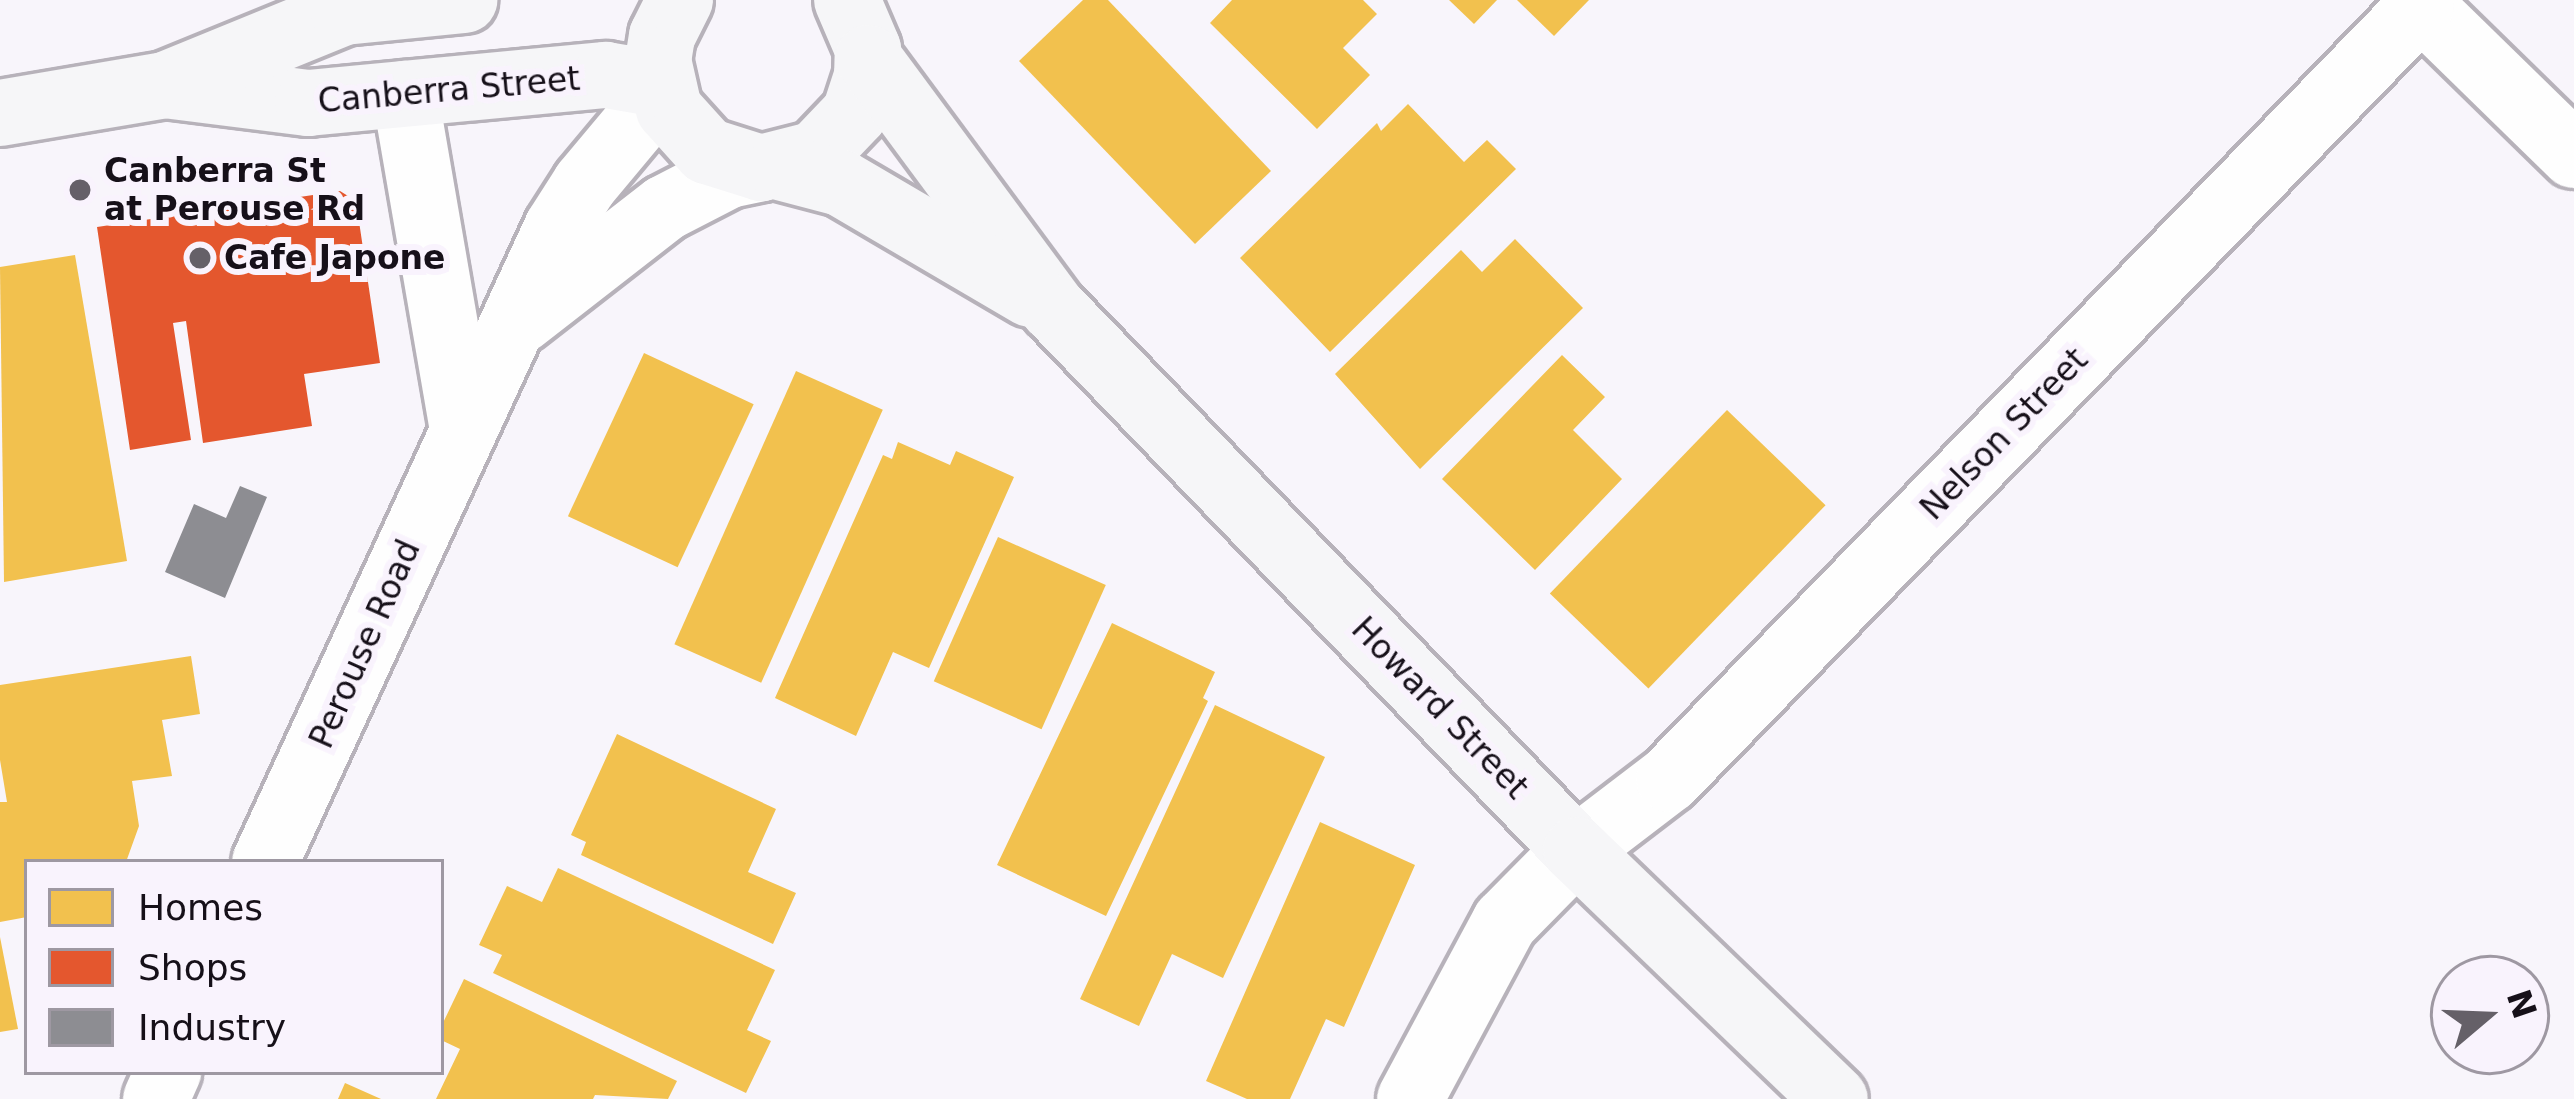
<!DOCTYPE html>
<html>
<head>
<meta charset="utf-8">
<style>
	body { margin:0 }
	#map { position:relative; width:2574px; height:1099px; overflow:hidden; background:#f8f5fb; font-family:"DejaVu Sans",sans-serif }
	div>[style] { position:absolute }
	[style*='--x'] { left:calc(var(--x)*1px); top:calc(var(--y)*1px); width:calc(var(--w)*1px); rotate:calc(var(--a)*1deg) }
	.homes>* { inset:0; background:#f2c14e; transform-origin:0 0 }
	.shops>* { inset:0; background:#e4572e }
	.industry>* { inset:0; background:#8d8d92 }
	.roads { filter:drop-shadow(3px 0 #b7b2ba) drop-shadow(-3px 0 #b7b2ba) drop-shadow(0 3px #b7b2ba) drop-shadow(0 -3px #b7b2ba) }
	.street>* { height:66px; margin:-33px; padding:0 33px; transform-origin:33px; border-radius:33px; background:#fefefe }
	.secondary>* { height:66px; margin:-33px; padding:0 33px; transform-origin:33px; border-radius:33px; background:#f6f6f8 }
	.dots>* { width:33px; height:33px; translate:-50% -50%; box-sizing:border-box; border:6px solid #f9f3fd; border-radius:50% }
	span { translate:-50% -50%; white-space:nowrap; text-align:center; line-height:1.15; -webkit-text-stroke:12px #f9f3fd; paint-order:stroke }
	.street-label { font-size:33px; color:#161019 }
	.poi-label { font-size:33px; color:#161019; font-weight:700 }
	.left { translate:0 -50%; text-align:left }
	.legend { position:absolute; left:24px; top:859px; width:420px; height:216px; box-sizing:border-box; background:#f9f3fd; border:3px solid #9e98a2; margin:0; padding:15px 21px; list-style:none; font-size:36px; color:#161019 }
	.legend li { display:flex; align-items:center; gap:24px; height:60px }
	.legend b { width:60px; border:3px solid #9e98a2 }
	.north { position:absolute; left:2430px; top:955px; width:120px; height:120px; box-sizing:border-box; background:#f9f3fd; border:3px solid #9e98a2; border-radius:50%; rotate:71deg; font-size:33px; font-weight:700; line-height:48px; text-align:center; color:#161019 }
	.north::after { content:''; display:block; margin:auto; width:42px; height:54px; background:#656068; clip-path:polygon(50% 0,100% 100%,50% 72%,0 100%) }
</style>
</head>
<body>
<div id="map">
	<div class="homes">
		<div style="clip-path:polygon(1083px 0,1108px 0,1271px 171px,1195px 244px,1019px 61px)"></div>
		<div style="clip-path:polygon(1232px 0,1363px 0,1377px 14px,1343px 48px,1370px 75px,1317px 129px,1210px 23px)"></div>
		<div style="clip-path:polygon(1449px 0,1497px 0,1474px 24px)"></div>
		<div style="clip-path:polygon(1517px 0,1589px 0,1554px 36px)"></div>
		<div style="clip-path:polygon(1408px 104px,1464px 162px,1487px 140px,1516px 169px,1330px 352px,1240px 258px,1377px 123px,1381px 131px)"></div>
		<div style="clip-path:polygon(1515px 239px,1583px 308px,1420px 469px,1335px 374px,1461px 250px,1482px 272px)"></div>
		<div style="clip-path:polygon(75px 255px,127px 561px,4px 582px,0 267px)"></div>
		<div style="left:644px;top:353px;width:121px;height:180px;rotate:25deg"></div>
		<div style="clip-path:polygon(1562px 355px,1605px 397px,1573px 430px,1622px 479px,1535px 570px,1442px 479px)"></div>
		<div style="left:796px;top:371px;width:95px;height:299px;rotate:24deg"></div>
		<div style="left:1727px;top:410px;width:137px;height:255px;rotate:44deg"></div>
		<div style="clip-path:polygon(898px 442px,950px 465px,956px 451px,1014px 477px,929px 668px,893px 652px,856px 736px,775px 698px,883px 455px,892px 459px)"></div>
		<div style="left:998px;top:537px;width:118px;height:158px;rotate:24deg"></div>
		<div style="clip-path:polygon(1112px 623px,1215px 672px,1203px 698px,1208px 701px,1106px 916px,997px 865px)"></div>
		<div style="clip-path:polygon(191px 656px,200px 714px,162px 720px,172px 776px,132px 781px,139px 826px,126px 862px,27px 862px,27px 917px,0 922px,0 802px,7px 802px,0 760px,0 685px)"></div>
		<div style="clip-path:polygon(1215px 705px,1325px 757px,1223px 978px,1172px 954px,1139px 1026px,1080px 999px)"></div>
		<div style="clip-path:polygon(617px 734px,776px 809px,748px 872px,796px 893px,773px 944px,581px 855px,586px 842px,571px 835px)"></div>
		<div style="clip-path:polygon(1320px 822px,1415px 865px,1344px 1027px,1326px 1019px,1290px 1099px,1247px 1099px,1206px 1081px)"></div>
		<div style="clip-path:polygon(558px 868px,775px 970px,747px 1030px,771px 1041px,746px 1093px,493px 973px,502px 955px,479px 945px,507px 886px,542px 902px)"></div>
		<div style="clip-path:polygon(0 937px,18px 1029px,0 1032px)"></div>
		<div style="clip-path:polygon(464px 979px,677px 1081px,668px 1099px,595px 1095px,593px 1099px,436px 1099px,460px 1049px,441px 1040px,441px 1027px)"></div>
		<div style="clip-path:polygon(345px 1083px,381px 1099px,338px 1099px)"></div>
	</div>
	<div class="shops">
		<div style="clip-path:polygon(340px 191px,356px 201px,380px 363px,304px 374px,312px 426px,203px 443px,186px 321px,173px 323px,191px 440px,130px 450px,97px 227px)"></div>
	</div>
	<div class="industry">
		<div style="clip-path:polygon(240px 486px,267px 497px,225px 598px,165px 572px,194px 504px,226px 518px)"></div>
	</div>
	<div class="roads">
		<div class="street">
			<div style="--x:2415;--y:0;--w:222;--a:44.3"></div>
			<div style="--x:405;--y:94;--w:336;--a:80.2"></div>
			<div style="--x:521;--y:320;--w:182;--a:-37.9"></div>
			<div style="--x:665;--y:208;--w:72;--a:-27.3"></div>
			<div style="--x:729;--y:175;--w:33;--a:-12"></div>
			<div style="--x:265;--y:862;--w:698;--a:-65.27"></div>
			<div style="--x:557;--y:228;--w:52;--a:-57.5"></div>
			<div style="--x:585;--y:184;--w:120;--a:-50.1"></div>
			<div style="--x:156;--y:1099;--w:30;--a:-66"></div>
			<div style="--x:1410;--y:1099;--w:201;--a:-61.8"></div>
			<div style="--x:1505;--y:922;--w:101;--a:-45.4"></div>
			<div style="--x:1576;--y:850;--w:117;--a:-37.4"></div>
			<div style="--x:1669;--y:779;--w:1078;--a:-45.79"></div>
		</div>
		<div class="secondary">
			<div style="--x:680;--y:0;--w:40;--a:116.6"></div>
			<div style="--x:662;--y:36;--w:24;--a:99"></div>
			<div style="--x:658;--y:60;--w:50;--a:77.3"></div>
			<div style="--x:669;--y:109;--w:57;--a:47.9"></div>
			<div style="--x:707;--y:151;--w:57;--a:17.5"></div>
			<div style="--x:761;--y:168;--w:57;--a:-14.3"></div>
			<div style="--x:816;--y:154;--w:57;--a:-46.4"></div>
			<div style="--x:855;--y:113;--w:39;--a:-72"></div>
			<div style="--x:867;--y:76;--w:27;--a:-88"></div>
			<div style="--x:868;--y:49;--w:53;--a:-113.2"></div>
			<div style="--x:868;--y:58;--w:311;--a:53.5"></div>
			<div style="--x:1053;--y:308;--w:753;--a:46.02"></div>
			<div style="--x:1576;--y:850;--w:359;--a:43.9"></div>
			<div style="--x:165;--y:85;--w:144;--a:7.2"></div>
			<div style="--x:308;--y:103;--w:299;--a:-5.4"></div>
			<div style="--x:606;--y:75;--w:55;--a:9.5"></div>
			<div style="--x:0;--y:113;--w:167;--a:-9.6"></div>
			<div style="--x:165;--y:85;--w:193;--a:-22.2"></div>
			<div style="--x:344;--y:12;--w:121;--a:-5.7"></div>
			<div style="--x:780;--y:167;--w:63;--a:14.7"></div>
			<div style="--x:841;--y:183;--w:219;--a:30.4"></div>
		</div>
	</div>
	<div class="dots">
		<div style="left:80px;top:190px;background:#656068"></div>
		<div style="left:200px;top:258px;background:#656068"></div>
	</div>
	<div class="street-label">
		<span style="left:449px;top:90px;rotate:-5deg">Canberra Street</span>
		<span style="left:2004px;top:434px;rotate:-46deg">Nelson Street</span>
		<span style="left:365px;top:644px;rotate:-66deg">Perouse Road</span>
		<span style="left:1440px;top:708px;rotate:46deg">Howard Street</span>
	</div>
	<div class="poi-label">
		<span class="left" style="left:104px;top:190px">Canberra St<br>at Perouse Rd</span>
		<span class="left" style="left:224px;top:258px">Cafe Japone</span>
	</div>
	<ul class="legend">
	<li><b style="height:33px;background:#f2c14e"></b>Homes</li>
	<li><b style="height:33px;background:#e4572e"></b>Shops</li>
	<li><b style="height:33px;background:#8d8d92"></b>Industry</li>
	</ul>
	<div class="north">N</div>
</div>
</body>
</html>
